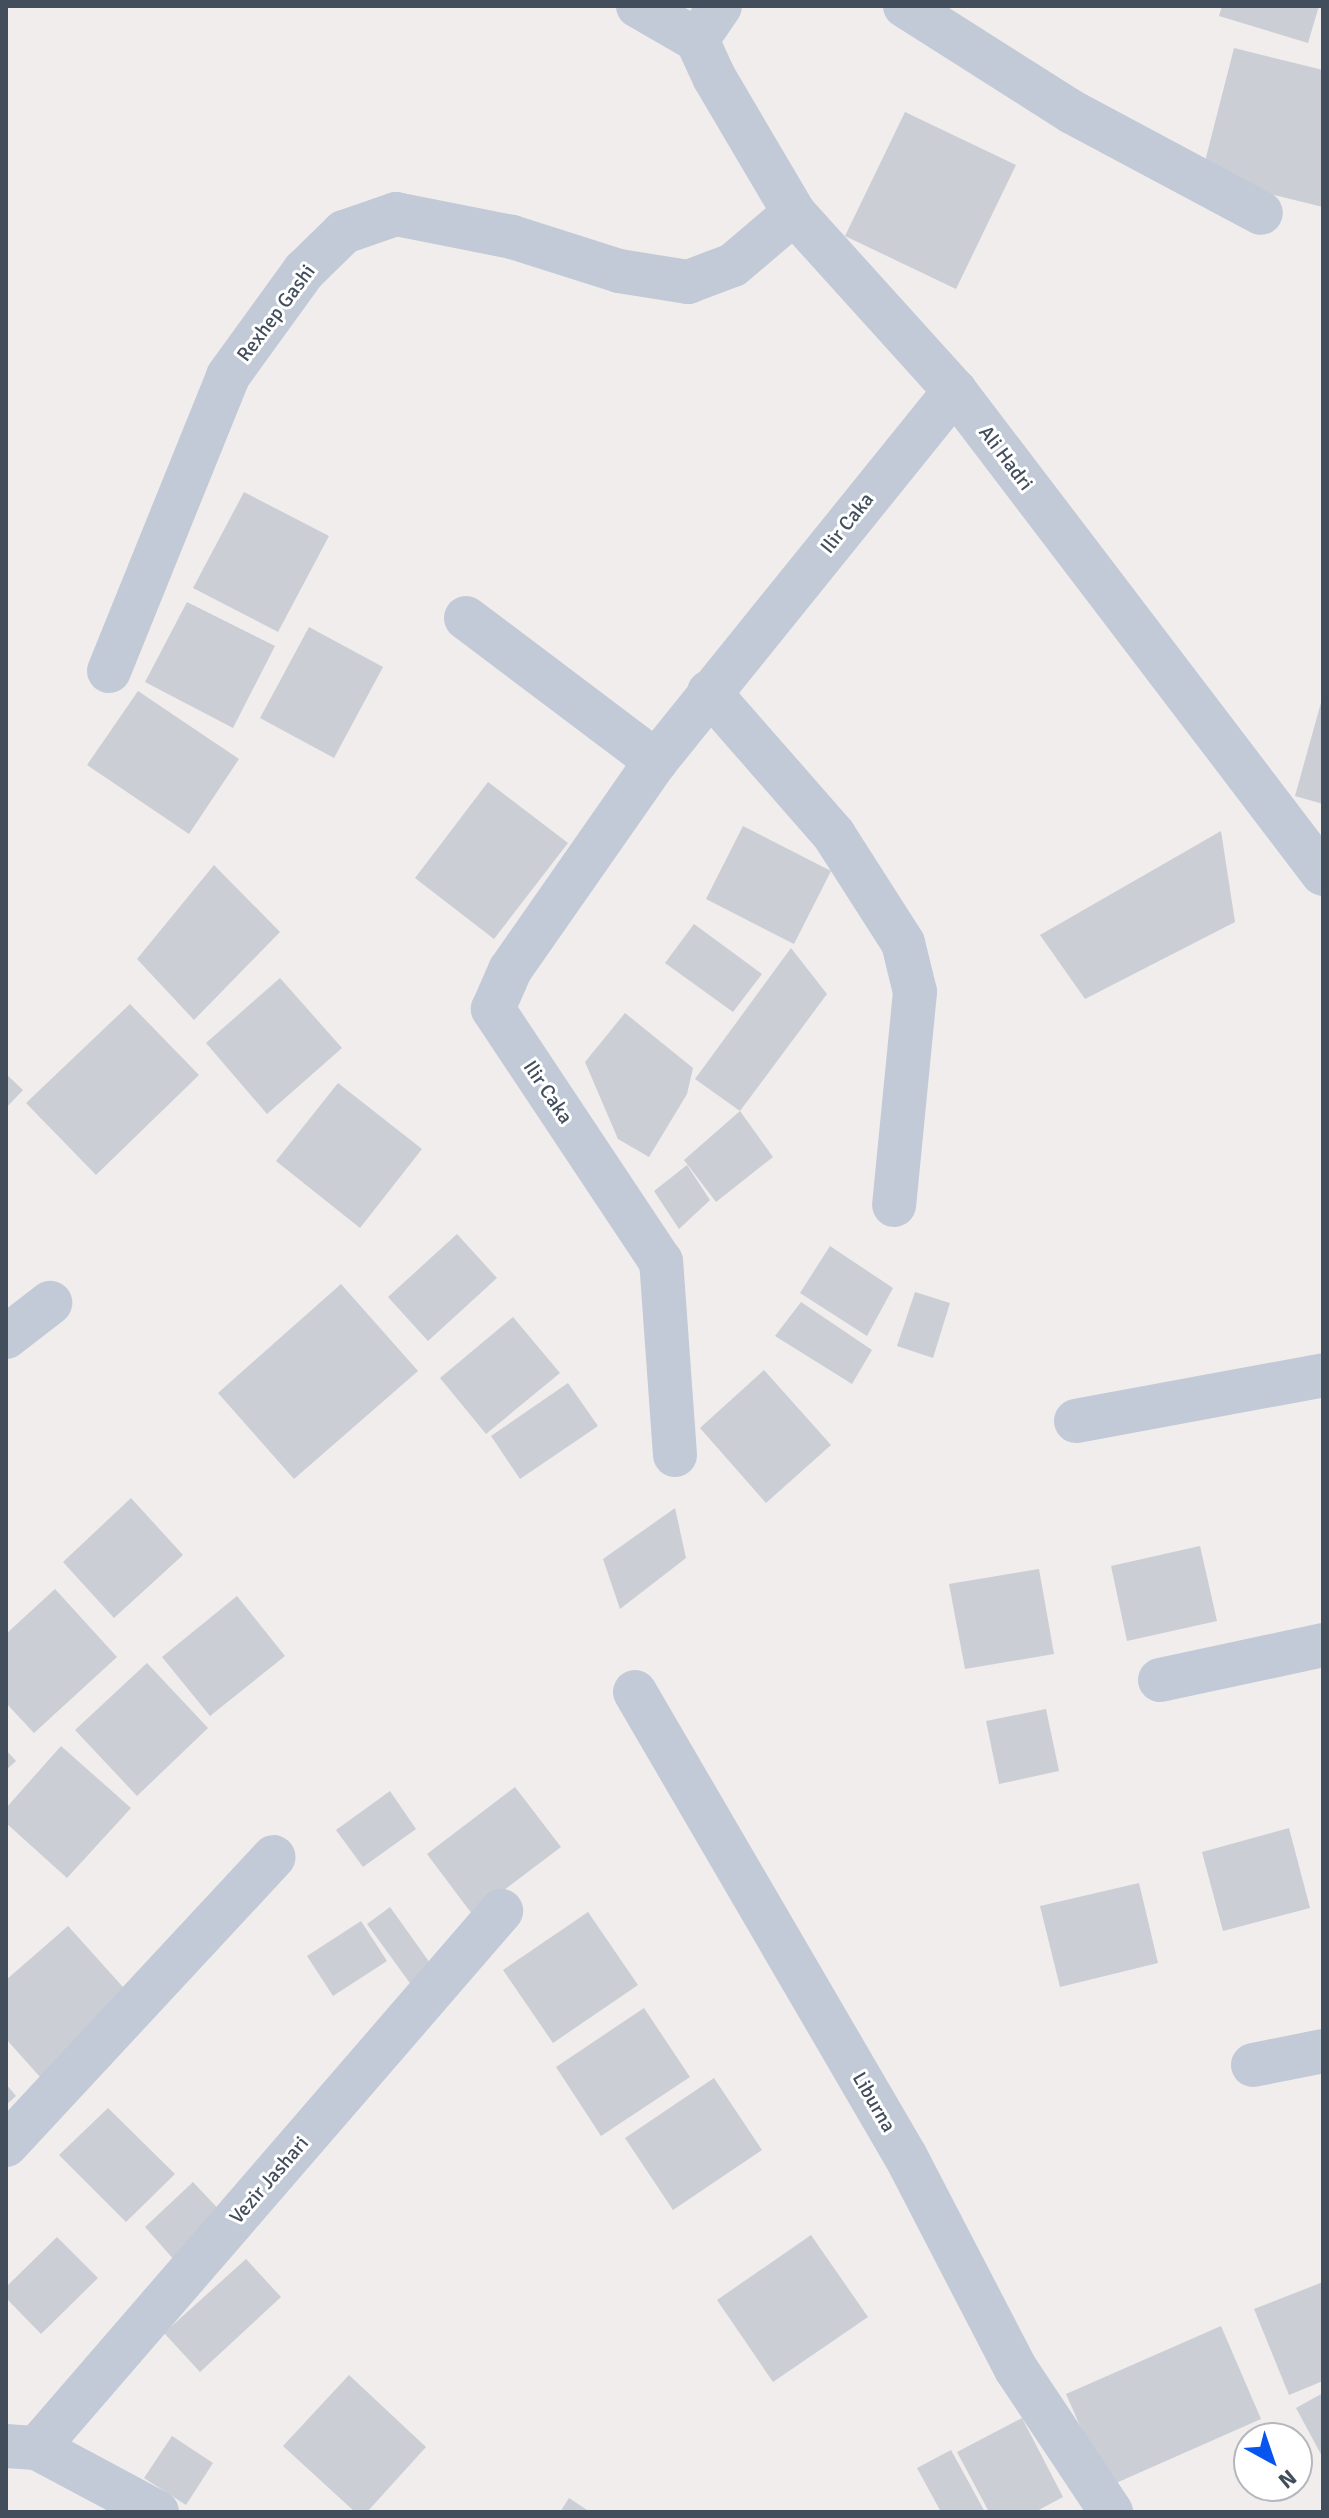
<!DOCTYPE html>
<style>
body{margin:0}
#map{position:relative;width:1329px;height:2518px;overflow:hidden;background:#f0edec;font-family:Signika,sans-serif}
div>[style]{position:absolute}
.building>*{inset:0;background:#cbced5}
.minor>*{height:44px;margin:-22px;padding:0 22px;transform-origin:22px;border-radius:22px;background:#c1cad6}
span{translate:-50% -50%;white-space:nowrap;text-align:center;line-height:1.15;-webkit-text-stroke:6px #fff;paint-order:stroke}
.street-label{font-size:20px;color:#434e5c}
.frame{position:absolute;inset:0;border:8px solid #434e5c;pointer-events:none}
.north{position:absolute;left:1233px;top:2422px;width:80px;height:80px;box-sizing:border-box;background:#fff;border:2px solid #b4b8be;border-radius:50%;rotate:140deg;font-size:22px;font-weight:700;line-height:32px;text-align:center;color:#434e5c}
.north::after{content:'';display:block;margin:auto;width:28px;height:36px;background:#0854ee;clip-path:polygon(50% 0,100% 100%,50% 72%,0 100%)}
</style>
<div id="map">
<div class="building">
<div style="clip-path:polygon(1222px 6px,1319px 6px,1308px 43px,1219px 16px)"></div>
<div style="clip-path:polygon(1234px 48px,1323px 70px,1323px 207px,1201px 177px)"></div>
<div style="clip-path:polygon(905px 112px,1016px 165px,956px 289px,845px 236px)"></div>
<div style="clip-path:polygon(244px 492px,329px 536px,278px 632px,193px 588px)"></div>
<div style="clip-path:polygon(187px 602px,275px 646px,233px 728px,145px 682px)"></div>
<div style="clip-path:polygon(309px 627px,383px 667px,334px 758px,260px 718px)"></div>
<div style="clip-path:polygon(138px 691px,239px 759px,189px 834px,87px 765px)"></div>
<div style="clip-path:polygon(1322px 699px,1323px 699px,1323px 804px,1295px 796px)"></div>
<div style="clip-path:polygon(488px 782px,568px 843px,494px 939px,415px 878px)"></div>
<div style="clip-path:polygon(743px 826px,831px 871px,794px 944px,706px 899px)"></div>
<div style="clip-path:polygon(1221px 831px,1235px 922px,1085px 999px,1040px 935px)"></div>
<div style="clip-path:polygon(214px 865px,280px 932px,194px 1020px,137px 959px)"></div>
<div style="clip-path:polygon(694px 924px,762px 974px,733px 1012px,665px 963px)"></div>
<div style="clip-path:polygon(791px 948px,827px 994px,740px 1111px,695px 1079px)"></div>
<div style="clip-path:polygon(280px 978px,342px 1048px,267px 1114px,206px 1043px)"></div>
<div style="clip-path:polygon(130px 1004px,199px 1075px,96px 1175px,26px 1103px)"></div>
<div style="clip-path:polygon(625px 1013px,693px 1068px,687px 1094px,649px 1157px,618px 1139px,585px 1062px)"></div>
<div style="clip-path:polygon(6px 1074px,23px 1090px,6px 1108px)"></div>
<div style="clip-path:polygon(338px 1083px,422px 1149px,360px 1228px,276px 1161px)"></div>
<div style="clip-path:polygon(740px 1111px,773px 1157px,716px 1202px,684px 1160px)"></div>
<div style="clip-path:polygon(687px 1165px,710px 1200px,679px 1229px,654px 1191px)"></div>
<div style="clip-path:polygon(457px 1234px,497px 1278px,428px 1341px,388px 1297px)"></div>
<div style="clip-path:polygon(830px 1246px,893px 1288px,867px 1336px,800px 1293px)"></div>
<div style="clip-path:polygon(341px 1284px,418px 1371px,294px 1479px,218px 1393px)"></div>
<div style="clip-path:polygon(915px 1292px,950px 1303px,933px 1358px,897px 1346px)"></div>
<div style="clip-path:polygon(801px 1302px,872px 1350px,852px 1384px,775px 1336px)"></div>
<div style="clip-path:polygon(513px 1317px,560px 1373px,486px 1434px,440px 1378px)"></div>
<div style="clip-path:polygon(764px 1370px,831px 1445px,766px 1503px,700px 1428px)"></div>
<div style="clip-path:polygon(568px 1383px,598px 1426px,520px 1479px,491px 1436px)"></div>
<div style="clip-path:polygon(131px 1498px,183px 1555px,114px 1618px,63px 1562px)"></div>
<div style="clip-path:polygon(675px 1508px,686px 1558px,620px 1609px,603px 1559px)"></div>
<div style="clip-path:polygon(1200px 1546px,1217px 1621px,1127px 1641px,1111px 1566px)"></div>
<div style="clip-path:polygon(1039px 1569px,1054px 1654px,965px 1669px,949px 1584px)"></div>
<div style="clip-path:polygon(55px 1589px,117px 1657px,34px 1733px,6px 1703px,6px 1634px)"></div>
<div style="clip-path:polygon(237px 1596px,285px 1656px,210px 1716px,162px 1657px)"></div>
<div style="clip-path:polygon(147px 1663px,208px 1728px,137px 1796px,75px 1730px)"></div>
<div style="clip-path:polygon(1046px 1709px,1059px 1771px,999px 1784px,986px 1721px)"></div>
<div style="clip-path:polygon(61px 1746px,131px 1808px,67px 1878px,6px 1823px,6px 1808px)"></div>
<div style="clip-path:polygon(6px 1750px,16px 1761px,6px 1770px)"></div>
<div style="clip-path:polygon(515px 1787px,561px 1847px,472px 1914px,427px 1854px)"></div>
<div style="clip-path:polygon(390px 1791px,416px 1829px,363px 1867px,336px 1830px)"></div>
<div style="clip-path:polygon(1289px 1828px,1310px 1908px,1223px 1931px,1202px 1852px)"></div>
<div style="clip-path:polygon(1139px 1883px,1158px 1963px,1060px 1987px,1040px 1906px)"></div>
<div style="clip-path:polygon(390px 1907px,435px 1970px,412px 1986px,367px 1924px)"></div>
<div style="clip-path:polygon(588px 1912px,638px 1985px,553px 2043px,503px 1970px)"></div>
<div style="clip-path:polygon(361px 1921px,387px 1961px,333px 1996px,307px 1956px)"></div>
<div style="clip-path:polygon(68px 1926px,131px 1996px,41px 2078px,6px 2039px,6px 1980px)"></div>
<div style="clip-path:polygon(644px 2008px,690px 2077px,601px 2136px,556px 2067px)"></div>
<div style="clip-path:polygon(714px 2078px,762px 2150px,673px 2210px,625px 2138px)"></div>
<div style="clip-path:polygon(6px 2084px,16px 2096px,6px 2105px)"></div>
<div style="clip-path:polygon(108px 2108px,175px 2174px,126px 2222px,59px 2155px)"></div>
<div style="clip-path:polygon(193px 2182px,226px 2217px,176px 2262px,145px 2227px)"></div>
<div style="clip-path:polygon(811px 2235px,868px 2317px,773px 2382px,717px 2300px)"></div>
<div style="clip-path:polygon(57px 2237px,98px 2278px,41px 2334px,6px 2298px,6px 2287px)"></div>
<div style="clip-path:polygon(246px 2259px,281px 2297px,200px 2372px,164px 2333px)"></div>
<div style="clip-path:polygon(1323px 2282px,1323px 2381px,1289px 2395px,1254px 2309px)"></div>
<div style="clip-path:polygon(1221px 2326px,1261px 2419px,1107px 2487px,1066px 2394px)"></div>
<div style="clip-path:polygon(349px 2375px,426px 2447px,367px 2512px,355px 2512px,283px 2446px)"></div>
<div style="clip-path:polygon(1323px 2393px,1323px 2458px,1296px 2408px)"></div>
<div style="clip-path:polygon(1022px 2418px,1063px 2497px,1035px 2512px,989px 2512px,957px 2452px)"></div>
<div style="clip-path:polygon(172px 2436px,213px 2463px,186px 2505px,144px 2478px)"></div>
<div style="clip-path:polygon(951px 2450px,985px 2512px,941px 2512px,917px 2468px)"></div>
<div style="clip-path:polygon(569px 2498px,590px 2512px,560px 2512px)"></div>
</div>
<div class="minor">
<div style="left:638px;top:6px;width:68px;rotate:30deg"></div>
<div style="left:905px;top:6px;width:198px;rotate:32.4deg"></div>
<div style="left:1072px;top:112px;width:214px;rotate:28.1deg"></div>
<div style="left:697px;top:40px;width:41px;rotate:65.3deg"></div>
<div style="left:714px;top:77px;width:158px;rotate:59.5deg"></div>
<div style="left:794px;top:213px;width:240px;rotate:47.9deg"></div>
<div style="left:955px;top:391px;width:607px;rotate:52.7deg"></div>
<div style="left:697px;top:40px;width:41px;rotate:-55.9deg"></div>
<div style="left:466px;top:618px;width:238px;rotate:37deg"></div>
<div style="left:109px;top:671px;width:318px;rotate:-68deg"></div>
<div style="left:228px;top:376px;width:130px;rotate:-54.1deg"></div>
<div style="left:304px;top:271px;width:56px;rotate:-44.3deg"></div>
<div style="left:344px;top:232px;width:55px;rotate:-19.1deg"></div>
<div style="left:396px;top:214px;width:118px;rotate:11.2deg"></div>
<div style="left:512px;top:237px;width:112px;rotate:17.6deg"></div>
<div style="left:619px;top:271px;width:70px;rotate:9.1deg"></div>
<div style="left:688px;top:282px;width:48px;rotate:-20.7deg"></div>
<div style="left:733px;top:265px;width:80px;rotate:-40.4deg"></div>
<div style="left:709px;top:692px;width:190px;rotate:48.8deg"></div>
<div style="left:834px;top:835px;width:128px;rotate:57.4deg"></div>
<div style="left:903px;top:943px;width:50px;rotate:76.2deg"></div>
<div style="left:915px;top:992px;width:214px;rotate:95.6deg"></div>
<div style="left:6px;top:1337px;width:56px;rotate:-37.7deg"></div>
<div style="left:1076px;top:1421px;width:251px;rotate:-10.5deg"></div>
<div style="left:675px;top:1455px;width:194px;rotate:-94.1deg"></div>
<div style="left:661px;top:1262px;width:304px;rotate:-123.6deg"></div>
<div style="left:493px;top:1009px;width:43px;rotate:-66.4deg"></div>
<div style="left:510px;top:970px;width:255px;rotate:-55.1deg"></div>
<div style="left:656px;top:761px;width:476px;rotate:-51.1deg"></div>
<div style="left:1160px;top:1680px;width:167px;rotate:-12.1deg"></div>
<div style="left:635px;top:1692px;width:538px;rotate:59.77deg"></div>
<div style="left:906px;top:2157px;width:239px;rotate:62.6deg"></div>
<div style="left:1016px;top:2369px;width:172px;rotate:56.4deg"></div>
<div style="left:1253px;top:2065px;width:71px;rotate:-11.3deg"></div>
<div style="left:6px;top:2145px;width:393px;rotate:-47.1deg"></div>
<div style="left:6px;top:2446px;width:31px;rotate:4deg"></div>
<div style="left:37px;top:2448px;width:136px;rotate:28.1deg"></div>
<div style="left:37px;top:2448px;width:710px;rotate:-49.17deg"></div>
</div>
<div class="street-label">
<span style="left:276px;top:313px;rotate:-53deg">Rexhep Gashi</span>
<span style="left:1006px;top:458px;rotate:53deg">Ali Hadri</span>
<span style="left:847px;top:523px;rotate:-51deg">Ilir Caka</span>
<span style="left:548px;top:1092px;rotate:56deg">Ilir Caka</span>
<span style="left:874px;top:2102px;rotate:60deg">Liburna</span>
<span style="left:269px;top:2180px;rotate:-49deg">Vezir Jashari</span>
</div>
<div class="frame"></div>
<div class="north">N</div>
</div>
